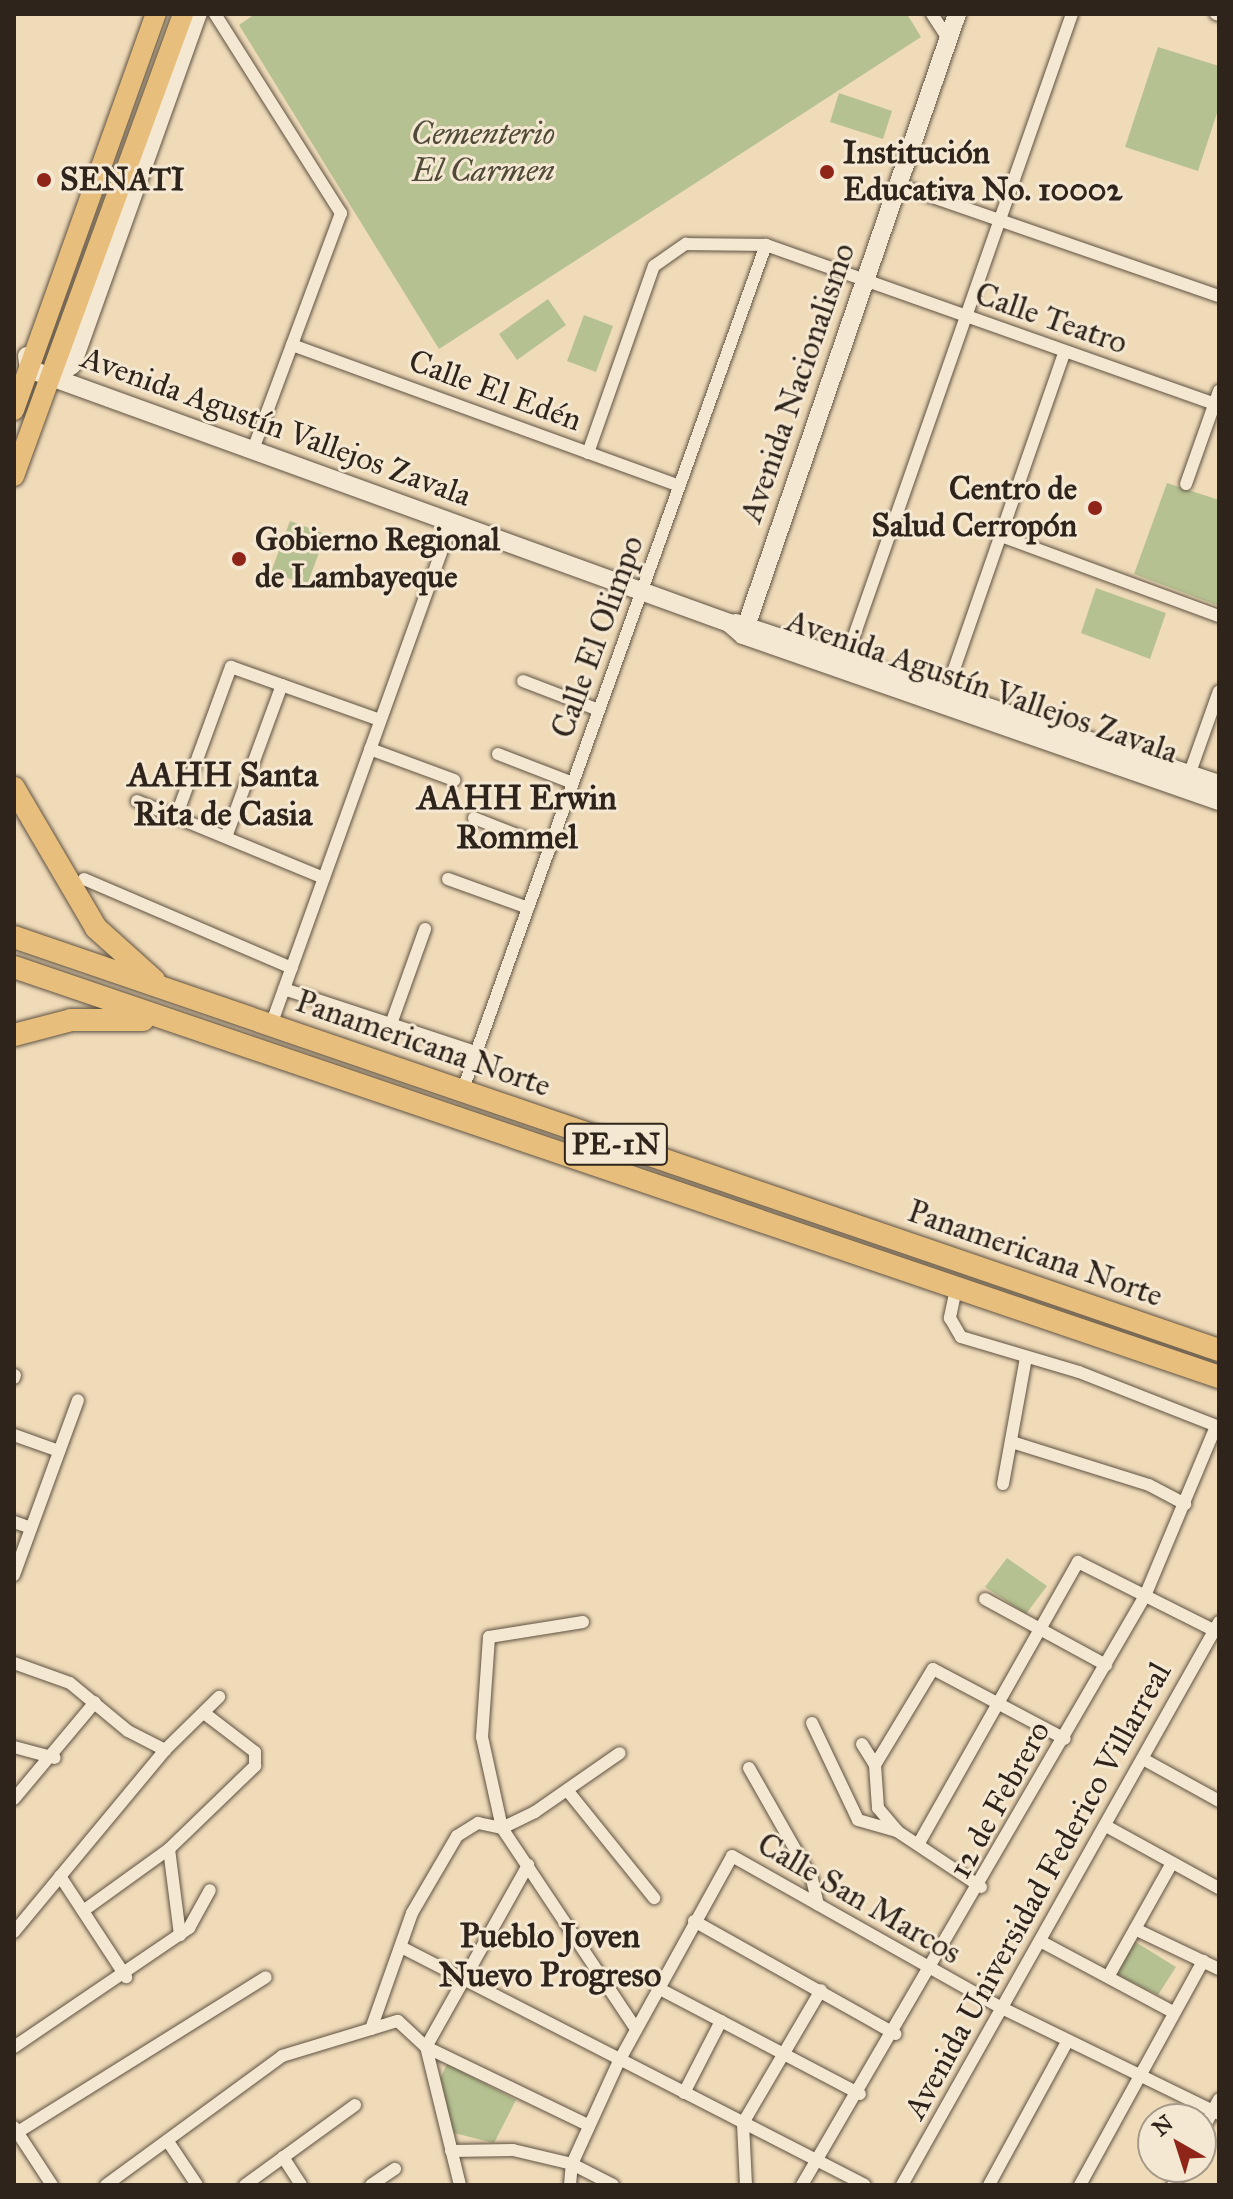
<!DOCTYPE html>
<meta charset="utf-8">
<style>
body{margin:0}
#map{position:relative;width:1233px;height:2199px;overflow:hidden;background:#f0dbb9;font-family:"IM FELL Great Primer",serif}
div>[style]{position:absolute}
.green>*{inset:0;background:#b6c191}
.roads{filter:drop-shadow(0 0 2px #5e5242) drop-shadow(0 0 2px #5e5242)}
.street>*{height:12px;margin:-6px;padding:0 6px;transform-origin:6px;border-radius:6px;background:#f5e8d2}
.secondary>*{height:18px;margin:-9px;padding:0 9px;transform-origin:9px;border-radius:9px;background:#f5e8d2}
.primary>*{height:20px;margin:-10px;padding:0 10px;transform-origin:10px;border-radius:10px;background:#e8be7c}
.highway>*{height:22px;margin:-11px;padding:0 11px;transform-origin:11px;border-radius:11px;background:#e8be7c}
.dots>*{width:22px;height:22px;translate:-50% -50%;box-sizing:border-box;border:4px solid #f5e8d2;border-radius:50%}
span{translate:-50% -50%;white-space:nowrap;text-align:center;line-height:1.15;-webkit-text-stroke:6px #f5e8d2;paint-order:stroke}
.shield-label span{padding:2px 6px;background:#f5e8d2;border:2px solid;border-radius:6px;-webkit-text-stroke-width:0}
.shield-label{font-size:30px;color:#2e241b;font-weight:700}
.park-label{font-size:32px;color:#504b38;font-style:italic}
.poi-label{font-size:32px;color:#2e241b;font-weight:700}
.left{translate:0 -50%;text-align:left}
.right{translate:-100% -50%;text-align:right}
.street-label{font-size:32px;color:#2e241b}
.neighbourhood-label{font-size:34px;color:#2e241b;font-weight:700}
.frame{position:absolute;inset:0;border:16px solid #2e241b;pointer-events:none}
.north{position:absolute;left:1137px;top:2103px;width:80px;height:80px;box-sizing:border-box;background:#f5e8d2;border:2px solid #a59a89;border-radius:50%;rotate:321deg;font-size:22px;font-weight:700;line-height:32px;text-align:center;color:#2e241b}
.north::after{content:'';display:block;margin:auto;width:28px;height:36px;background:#8f2418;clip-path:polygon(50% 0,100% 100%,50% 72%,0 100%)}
</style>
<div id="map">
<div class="green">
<div style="clip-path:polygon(255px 14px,907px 14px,921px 37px,439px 349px,239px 25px)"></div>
<div style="clip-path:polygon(1158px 47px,1219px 66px,1219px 107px,1198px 171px,1125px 147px)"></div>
<div style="clip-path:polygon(839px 93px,892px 111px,883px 139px,830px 122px)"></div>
<div style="clip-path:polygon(548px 299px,566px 325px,517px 360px,499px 334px)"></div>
<div style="clip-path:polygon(584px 315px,613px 326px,596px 372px,567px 361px)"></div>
<div style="clip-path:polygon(1167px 483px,1219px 500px,1219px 606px,1134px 574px)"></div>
<div style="clip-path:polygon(290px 521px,326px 534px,307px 585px,271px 572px)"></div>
<div style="clip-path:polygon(1096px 588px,1166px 613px,1150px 659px,1081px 633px)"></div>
<div style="clip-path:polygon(1007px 1558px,1047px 1586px,1026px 1614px,985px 1587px)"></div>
<div style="clip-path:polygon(1134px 1941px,1176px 1967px,1158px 1995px,1116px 1974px)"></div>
<div style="clip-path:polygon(447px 2064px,516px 2100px,494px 2143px,454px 2133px,437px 2085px)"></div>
</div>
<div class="roads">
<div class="street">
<div style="left:215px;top:14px;width:236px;rotate:57.7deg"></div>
<div style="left:341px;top:213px;width:255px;rotate:110.4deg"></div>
<div style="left:932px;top:14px;width:30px;rotate:57deg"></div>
<div style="left:1216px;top:14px;width:3px;rotate:18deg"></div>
<div style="left:898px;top:185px;width:340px;rotate:19.1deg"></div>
<div style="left:292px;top:345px;width:412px;rotate:20deg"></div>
<div style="left:588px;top:453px;width:198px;rotate:-70.6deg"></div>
<div style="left:654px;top:266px;width:39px;rotate:-35deg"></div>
<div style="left:686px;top:244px;width:80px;rotate:0.7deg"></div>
<div style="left:766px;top:245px;width:480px;rotate:19.5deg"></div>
<div style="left:1186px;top:484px;width:99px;rotate:-70.5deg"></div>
<div style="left:1001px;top:536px;width:232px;rotate:20.2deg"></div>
<div style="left:847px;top:656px;width:680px;rotate:-70.69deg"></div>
<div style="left:523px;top:681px;width:81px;rotate:20.9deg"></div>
<div style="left:944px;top:698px;width:367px;rotate:-70.8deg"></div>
<div style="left:370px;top:749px;width:90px;rotate:20.3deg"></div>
<div style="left:498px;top:754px;width:80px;rotate:21.1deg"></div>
<div style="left:1188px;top:778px;width:92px;rotate:-70.4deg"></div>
<div style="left:137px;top:801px;width:202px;rotate:22.4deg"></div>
<div style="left:176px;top:817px;width:160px;rotate:-69.9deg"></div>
<div style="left:231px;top:667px;width:158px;rotate:19.6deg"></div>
<div style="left:474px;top:818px;width:82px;rotate:21.5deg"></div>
<div style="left:226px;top:837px;width:162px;rotate:-69.8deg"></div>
<div style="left:84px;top:879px;width:226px;rotate:23.2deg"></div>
<div style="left:448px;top:879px;width:85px;rotate:19.9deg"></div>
<div style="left:284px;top:989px;width:202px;rotate:18.2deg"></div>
<div style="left:391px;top:1024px;width:101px;rotate:-70.3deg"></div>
<div style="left:271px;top:1025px;width:535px;rotate:-70.21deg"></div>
<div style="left:462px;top:1092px;width:900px;rotate:-70.26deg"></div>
<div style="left:956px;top:1289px;width:30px;rotate:102deg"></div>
<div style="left:950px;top:1318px;width:22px;rotate:60deg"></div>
<div style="left:961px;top:1337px;width:123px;rotate:16.5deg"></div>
<div style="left:1079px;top:1372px;width:150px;rotate:21.4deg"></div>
<div style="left:14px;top:1378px;width:3px;rotate:-72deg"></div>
<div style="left:14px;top:1435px;width:48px;rotate:19.6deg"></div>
<div style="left:1015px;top:1443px;width:140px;rotate:17.4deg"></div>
<div style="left:1149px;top:1485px;width:41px;rotate:27.8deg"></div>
<div style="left:1003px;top:1484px;width:129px;rotate:-79.7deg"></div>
<div style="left:14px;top:1522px;width:18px;rotate:19deg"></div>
<div style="left:14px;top:1575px;width:186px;rotate:-69.9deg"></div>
<div style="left:985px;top:1599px;width:138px;rotate:28.6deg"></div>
<div style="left:583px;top:1622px;width:95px;rotate:170.9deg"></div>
<div style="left:489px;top:1637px;width:100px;rotate:94deg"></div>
<div style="left:482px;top:1737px;width:93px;rotate:77.6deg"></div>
<div style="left:502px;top:1828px;width:242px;rotate:56.3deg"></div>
<div style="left:14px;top:1663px;width:59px;rotate:19.7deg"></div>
<div style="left:70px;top:1683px;width:75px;rotate:39.6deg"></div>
<div style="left:128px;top:1731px;width:42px;rotate:27.2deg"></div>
<div style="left:165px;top:1750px;width:76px;rotate:-44.5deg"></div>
<div style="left:812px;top:1723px;width:107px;rotate:64.6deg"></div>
<div style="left:858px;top:1820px;width:41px;rotate:15.8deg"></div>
<div style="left:862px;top:1744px;width:25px;rotate:58deg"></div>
<div style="left:875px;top:1765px;width:43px;rotate:86deg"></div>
<div style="left:878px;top:1808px;width:30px;rotate:50deg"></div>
<div style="left:897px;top:1831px;width:101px;rotate:33.7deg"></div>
<div style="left:14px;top:1747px;width:42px;rotate:15deg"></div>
<div style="left:1143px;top:1759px;width:87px;rotate:28.9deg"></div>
<div style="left:875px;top:1765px;width:112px;rotate:-58.9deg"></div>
<div style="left:933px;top:1669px;width:149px;rotate:27.9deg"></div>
<div style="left:749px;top:1768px;width:128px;rotate:60.4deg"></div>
<div style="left:812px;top:1879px;width:26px;rotate:77deg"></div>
<div style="left:567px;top:1790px;width:139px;rotate:51.1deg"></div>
<div style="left:14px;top:1799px;width:126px;rotate:-50.1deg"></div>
<div style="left:1106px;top:1826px;width:129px;rotate:28.8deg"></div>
<div style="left:919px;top:1843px;width:323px;rotate:-60.5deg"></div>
<div style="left:1078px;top:1562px;width:158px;rotate:26.7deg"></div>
<div style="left:169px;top:1849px;width:87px;rotate:82.7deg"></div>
<div style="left:60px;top:1876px;width:121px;rotate:56.8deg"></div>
<div style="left:83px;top:1911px;width:106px;rotate:-35.8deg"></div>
<div style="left:169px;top:1849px;width:120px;rotate:-44deg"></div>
<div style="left:255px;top:1766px;width:14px;rotate:-90deg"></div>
<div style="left:255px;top:1752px;width:64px;rotate:-142.6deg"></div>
<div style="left:694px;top:1921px;width:231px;rotate:29.3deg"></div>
<div style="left:1135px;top:1929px;width:93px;rotate:25.5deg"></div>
<div style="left:14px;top:1932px;width:236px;rotate:-50.3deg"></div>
<div style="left:1040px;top:1941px;width:151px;rotate:28.1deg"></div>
<div style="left:401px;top:1947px;width:521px;rotate:27.15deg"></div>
<div style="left:1108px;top:1977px;width:131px;rotate:-60.7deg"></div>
<div style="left:658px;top:1988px;width:228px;rotate:27.7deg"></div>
<div style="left:371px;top:2029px;width:28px;rotate:-17deg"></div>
<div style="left:398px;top:2021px;width:38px;rotate:43deg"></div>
<div style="left:426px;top:2047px;width:180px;rotate:25.7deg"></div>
<div style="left:14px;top:2047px;width:212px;rotate:-34.2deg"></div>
<div style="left:189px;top:1928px;width:43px;rotate:-61.1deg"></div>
<div style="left:684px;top:2093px;width:81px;rotate:-62.8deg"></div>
<div style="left:14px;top:2127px;width:69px;rotate:56.8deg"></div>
<div style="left:18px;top:2132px;width:292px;rotate:-32deg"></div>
<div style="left:1201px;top:2133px;width:38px;rotate:-62deg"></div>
<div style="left:169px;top:2143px;width:50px;rotate:56.3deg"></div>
<div style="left:451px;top:2151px;width:62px;rotate:-0.9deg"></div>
<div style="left:513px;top:2150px;width:61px;rotate:13.3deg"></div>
<div style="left:572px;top:2164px;width:46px;rotate:27.1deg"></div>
<div style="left:283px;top:2157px;width:33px;rotate:57deg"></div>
<div style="left:106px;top:2185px;width:218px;rotate:-36.2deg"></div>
<div style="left:282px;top:2056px;width:93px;rotate:-16.9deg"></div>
<div style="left:371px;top:2029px;width:123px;rotate:-70.5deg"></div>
<div style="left:412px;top:1913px;width:89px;rotate:-59.7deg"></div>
<div style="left:457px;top:1836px;width:25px;rotate:-32deg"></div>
<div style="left:478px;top:1823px;width:25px;rotate:12deg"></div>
<div style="left:502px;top:1828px;width:37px;rotate:-26deg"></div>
<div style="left:535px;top:1812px;width:103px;rotate:-34.8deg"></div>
<div style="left:245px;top:2185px;width:136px;rotate:-36deg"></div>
<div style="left:371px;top:2185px;width:29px;rotate:-34deg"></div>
<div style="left:460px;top:2185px;width:142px;rotate:-103.8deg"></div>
<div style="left:426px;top:2047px;width:209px;rotate:-60.7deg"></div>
<div style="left:570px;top:2185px;width:21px;rotate:-85deg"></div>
<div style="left:572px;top:2164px;width:113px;rotate:-65.5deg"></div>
<div style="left:619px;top:2061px;width:234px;rotate:-61.1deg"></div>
<div style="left:732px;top:1856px;width:310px;rotate:29.4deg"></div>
<div style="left:1002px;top:2008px;width:242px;rotate:26deg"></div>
<div style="left:746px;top:2185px;width:62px;rotate:-92.8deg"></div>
<div style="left:743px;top:2123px;width:154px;rotate:-59.6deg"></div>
<div style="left:802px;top:2185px;width:682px;rotate:-59.79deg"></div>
<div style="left:1145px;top:1596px;width:184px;rotate:-67.3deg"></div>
<div style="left:902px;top:2185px;width:646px;rotate:-60.62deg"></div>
<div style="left:989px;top:2185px;width:163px;rotate:-61.4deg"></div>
<div style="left:1080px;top:2185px;width:256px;rotate:-61.2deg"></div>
<div style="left:1173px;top:2185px;width:21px;rotate:-61deg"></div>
</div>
<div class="secondary">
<div style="left:27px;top:356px;width:13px;rotate:81deg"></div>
<div style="left:29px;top:369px;width:745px;rotate:19.94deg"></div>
<div style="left:729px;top:623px;width:18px;rotate:41deg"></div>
<div style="left:743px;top:635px;width:504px;rotate:19.23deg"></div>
<div style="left:54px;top:378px;width:22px;rotate:-36deg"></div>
<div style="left:72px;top:365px;width:373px;rotate:-70.3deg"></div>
<div style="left:736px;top:623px;width:509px;rotate:18.43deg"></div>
<div style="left:743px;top:635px;width:657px;rotate:-70.99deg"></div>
</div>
<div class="primary">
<div style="left:14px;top:410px;width:421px;rotate:-70.3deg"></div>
<div style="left:14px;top:476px;width:492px;rotate:-69.9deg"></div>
</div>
<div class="highway">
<div style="left:14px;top:788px;width:162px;rotate:59.6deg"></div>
<div style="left:96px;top:928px;width:78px;rotate:41.9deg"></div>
<div style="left:14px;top:937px;width:1274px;rotate:18.92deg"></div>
<div style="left:14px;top:967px;width:1273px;rotate:18.79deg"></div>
<div style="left:14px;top:1035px;width:59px;rotate:-14.7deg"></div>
<div style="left:71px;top:1020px;width:72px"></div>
</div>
</div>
<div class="dots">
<div style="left:827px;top:172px;background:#8f2418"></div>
<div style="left:44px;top:180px;background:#8f2418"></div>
<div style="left:1095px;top:508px;background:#8f2418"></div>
<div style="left:239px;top:559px;background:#8f2418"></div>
</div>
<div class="shield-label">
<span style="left:616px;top:1144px">PE-1N</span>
</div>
<div class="park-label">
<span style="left:483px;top:153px">Cementerio<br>El Carmen</span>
</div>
<div class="poi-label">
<span class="left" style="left:843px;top:172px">Institución<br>Educativa No. 10002</span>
<span class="left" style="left:60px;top:180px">SENATI</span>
<span class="right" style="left:1077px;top:508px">Centro de<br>Salud Cerropón</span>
<span class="left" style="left:255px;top:559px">Gobierno Regional<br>de Lambayeque</span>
</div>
<div class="street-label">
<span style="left:1051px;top:319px;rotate:19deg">Calle Teatro</span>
<span style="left:798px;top:383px;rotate:-71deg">Avenida Nacionalismo</span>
<span style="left:495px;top:391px;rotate:20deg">Calle El Edén</span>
<span style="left:276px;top:427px;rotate:20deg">Avenida Agustín Vallejos Zavala</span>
<span style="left:598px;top:637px;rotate:-70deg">Calle El Olimpo</span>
<span style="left:982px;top:687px;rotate:19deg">Avenida Agustín Vallejos Zavala</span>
<span style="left:423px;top:1044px;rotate:19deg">Panamericana Norte</span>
<span style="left:1035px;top:1254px;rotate:19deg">Panamericana Norte</span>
<span style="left:1000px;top:1800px;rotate:-61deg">12 de Febrero</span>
<span style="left:1038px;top:1891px;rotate:-61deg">Avenida Universidad Federico Villarreal</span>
<span style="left:859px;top:1899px;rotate:30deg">Calle San Marcos</span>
</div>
<div class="neighbourhood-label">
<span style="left:223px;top:794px">AAHH Santa<br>Rita de Casia</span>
<span style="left:517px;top:817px">AAHH Erwin<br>Rommel</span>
<span style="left:550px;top:1955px">Pueblo Joven<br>Nuevo Progreso</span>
</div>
<div class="frame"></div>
<div class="north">N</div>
</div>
